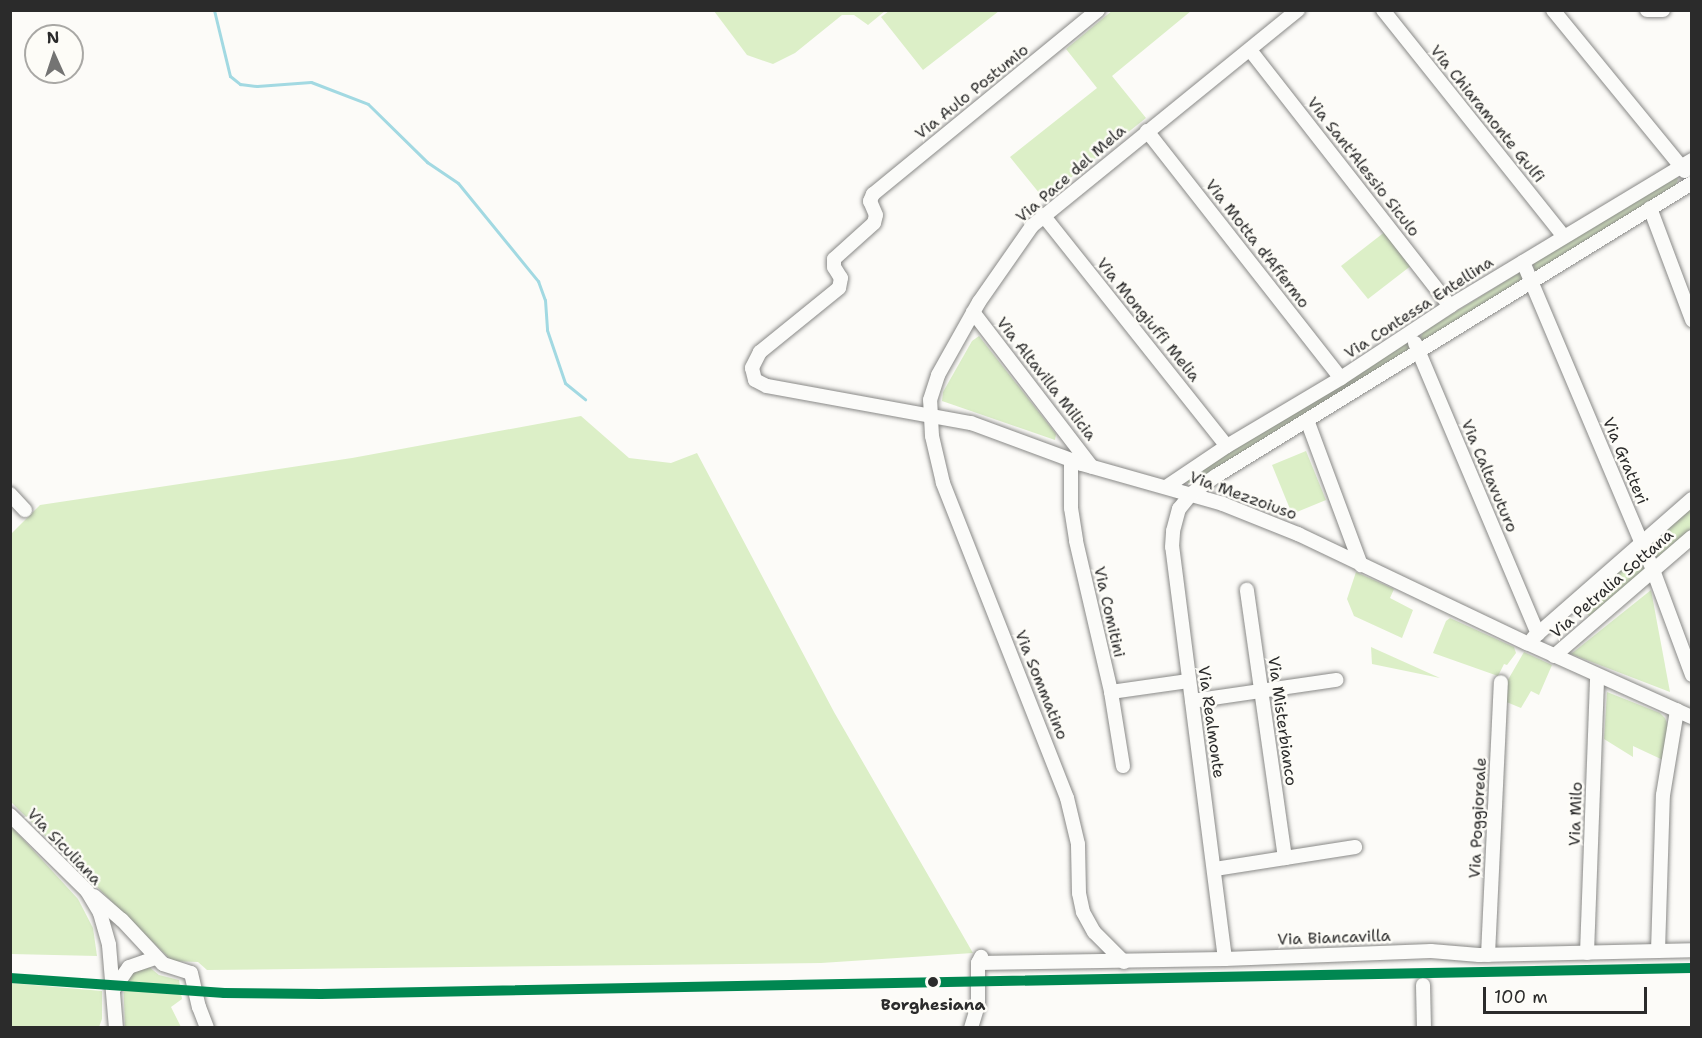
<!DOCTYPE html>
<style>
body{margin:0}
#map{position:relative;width:1702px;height:1038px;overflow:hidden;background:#fcfbf8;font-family:"Shantell Sans",sans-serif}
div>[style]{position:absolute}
.green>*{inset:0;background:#dcefc7}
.stream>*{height:3px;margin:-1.5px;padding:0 1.5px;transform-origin:1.5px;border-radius:1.5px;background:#a2d9e2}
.roads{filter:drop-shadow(0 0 2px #898987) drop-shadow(0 0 2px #898987)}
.minor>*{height:14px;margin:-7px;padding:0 7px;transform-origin:7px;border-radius:7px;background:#fbfbf9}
.metro-1>*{height:10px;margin:-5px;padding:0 5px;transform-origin:5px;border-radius:5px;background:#008751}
.dots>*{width:16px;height:16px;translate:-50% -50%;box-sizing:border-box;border:3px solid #fdfcf7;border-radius:50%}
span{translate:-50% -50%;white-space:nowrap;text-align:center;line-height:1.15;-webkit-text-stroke:5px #fdfcf7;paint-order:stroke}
.street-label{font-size:16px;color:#2b2b2b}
.stop-label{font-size:16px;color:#2b2b2b;font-weight:700}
.frame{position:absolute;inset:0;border:12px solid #2b2b2b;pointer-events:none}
.north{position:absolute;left:24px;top:24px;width:60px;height:60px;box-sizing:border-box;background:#fdfcf7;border:2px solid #a9a8a5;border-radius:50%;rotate:357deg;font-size:16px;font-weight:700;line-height:24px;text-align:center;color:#2b2b2b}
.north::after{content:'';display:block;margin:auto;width:21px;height:27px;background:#747473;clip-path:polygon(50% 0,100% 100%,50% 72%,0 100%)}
.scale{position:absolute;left:1483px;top:987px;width:164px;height:27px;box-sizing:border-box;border:3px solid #2b2b2b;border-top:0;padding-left:8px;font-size:18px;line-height:21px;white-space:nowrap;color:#2b2b2b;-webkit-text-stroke:4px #fdfcf7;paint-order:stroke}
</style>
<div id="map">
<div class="green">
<div style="clip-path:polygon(1113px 10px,1191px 11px,1112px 76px,1146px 118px,1044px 199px,1010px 157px,1097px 88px,1066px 49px)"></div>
<div style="clip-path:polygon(714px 11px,885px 11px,868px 25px,854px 15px,842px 15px,795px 53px,773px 64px,747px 55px)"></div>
<div style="clip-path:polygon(889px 11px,889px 10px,999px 11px,923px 70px,881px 17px)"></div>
<div style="clip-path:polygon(1675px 176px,1678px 179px,1676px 185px,1537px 271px,1534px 270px,1533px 263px)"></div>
<div style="clip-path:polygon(1386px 231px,1412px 265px,1368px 299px,1341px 266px)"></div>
<div style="clip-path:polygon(1522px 271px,1525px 278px,1425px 341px,1420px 339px,1423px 332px)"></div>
<div style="clip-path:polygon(979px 336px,1056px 434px,1055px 440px,942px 401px,943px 392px,972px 341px)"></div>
<div style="clip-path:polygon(1410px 343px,1410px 351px,1191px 484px,1184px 481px,1403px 344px)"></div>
<div style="clip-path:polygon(581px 416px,629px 458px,671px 463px,697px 453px,834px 712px,973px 953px,821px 963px,207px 970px,198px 962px,172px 961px,11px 802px,10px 535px,40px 505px,352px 458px)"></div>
<div style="clip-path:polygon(1306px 451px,1326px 500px,1292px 514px,1272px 465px)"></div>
<div style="clip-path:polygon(1691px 502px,1691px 529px,1657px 559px,1648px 542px)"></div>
<div style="clip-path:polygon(1634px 556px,1646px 569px,1590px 617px,1579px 604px)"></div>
<div style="clip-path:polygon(1356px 572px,1394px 589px,1390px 598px,1413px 610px,1402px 638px,1354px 616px,1347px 599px)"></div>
<div style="clip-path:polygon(1651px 590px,1670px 692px,1571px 654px)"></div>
<div style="clip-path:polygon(1450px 618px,1514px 647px,1516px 653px,1507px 665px,1504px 664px,1498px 676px,1433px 653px,1446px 621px)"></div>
<div style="clip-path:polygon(1371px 647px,1440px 678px,1372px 664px)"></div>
<div style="clip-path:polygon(1524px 652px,1552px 665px,1539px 695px,1531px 691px,1521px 708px,1504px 701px,1505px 685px)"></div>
<div style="clip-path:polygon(1607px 692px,1660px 713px,1665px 718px,1668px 726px,1663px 760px,1633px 746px,1633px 757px,1604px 739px)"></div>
<div style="clip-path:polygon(10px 825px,78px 899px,93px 928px,97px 956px,11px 954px)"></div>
<div style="clip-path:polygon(148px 966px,159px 975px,179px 980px,182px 999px,171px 1007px,181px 1027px,125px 1027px,123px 976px)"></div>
<div style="clip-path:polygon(11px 983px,102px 991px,102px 1019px,99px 1027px,11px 1027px)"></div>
</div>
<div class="stream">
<div style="left:214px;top:10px;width:68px;rotate:76.4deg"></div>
<div style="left:230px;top:76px;width:13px;rotate:39deg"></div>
<div style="left:240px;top:84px;width:17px;rotate:7deg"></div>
<div style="left:257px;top:86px;width:54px;rotate:-4.2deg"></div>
<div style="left:311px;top:82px;width:61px;rotate:21.1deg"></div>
<div style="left:368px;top:104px;width:83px;rotate:44.5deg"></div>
<div style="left:427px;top:162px;width:37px;rotate:34deg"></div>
<div style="left:458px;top:183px;width:127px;rotate:50.8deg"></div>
<div style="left:538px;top:281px;width:20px;rotate:70deg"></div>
<div style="left:545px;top:300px;width:30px;rotate:86deg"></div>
<div style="left:547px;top:330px;width:56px;rotate:71.2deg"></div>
<div style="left:565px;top:383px;width:26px;rotate:39deg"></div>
</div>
<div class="roads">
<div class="minor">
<div style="left:1098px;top:10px;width:291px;rotate:140.7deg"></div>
<div style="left:873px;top:194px;width:8px;rotate:113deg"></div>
<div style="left:870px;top:201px;width:15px;rotate:67deg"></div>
<div style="left:876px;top:215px;width:8px;rotate:104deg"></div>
<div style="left:874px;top:223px;width:54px;rotate:138deg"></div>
<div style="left:834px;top:259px;width:8px;rotate:90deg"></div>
<div style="left:834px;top:267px;width:13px;rotate:58deg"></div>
<div style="left:841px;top:278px;width:10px;rotate:101deg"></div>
<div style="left:839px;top:288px;width:102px;rotate:141deg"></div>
<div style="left:760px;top:352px;width:18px;rotate:117deg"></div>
<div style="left:752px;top:368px;width:12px;rotate:76deg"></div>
<div style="left:755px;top:380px;width:13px;rotate:27deg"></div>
<div style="left:767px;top:386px;width:207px;rotate:10.3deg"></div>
<div style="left:971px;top:423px;width:118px;rotate:20.3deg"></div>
<div style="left:1082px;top:464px;width:147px;rotate:15.8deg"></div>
<div style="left:1223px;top:504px;width:81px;rotate:21.8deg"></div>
<div style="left:1298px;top:534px;width:254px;rotate:25.5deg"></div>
<div style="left:1527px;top:643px;width:181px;rotate:24.2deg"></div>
<div style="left:1383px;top:10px;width:290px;rotate:51.4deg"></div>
<div style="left:1553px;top:10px;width:208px;rotate:50.7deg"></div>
<div style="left:1647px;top:10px;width:16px"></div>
<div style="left:1250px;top:50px;width:325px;rotate:52deg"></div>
<div style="left:1147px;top:131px;width:314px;rotate:51.9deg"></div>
<div style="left:1650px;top:208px;width:120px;rotate:69.4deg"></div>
<div style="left:1043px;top:215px;width:295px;rotate:51.5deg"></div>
<div style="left:1523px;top:262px;width:334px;rotate:67.1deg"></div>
<div style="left:1653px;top:570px;width:112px;rotate:69.6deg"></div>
<div style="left:973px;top:312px;width:195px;rotate:52.5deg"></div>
<div style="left:1415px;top:343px;width:316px;rotate:67.1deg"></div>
<div style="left:1307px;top:420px;width:155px;rotate:69.6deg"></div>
<div style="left:1071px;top:460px;width:48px;rotate:90deg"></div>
<div style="left:1071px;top:508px;width:33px;rotate:81deg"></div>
<div style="left:1076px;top:541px;width:155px;rotate:76.9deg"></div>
<div style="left:1111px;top:692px;width:78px;rotate:-8.1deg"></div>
<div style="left:1166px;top:487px;width:73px;rotate:-33.9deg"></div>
<div style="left:1227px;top:446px;width:133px;rotate:-30.8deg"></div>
<div style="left:1341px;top:378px;width:131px;rotate:-33.4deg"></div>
<div style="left:1450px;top:306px;width:283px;rotate:-31.1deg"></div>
<div style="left:10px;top:494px;width:22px;rotate:47deg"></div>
<div style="left:1533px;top:638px;width:211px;rotate:-41.2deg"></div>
<div style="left:1554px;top:656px;width:182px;rotate:-40.8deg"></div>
<div style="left:1111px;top:692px;width:75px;rotate:80.8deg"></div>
<div style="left:1192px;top:701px;width:146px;rotate:-8.3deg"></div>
<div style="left:10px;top:815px;width:108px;rotate:44.6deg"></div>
<div style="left:87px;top:891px;width:26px;rotate:59deg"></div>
<div style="left:100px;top:913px;width:33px;rotate:74deg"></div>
<div style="left:109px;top:945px;width:83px;rotate:85.2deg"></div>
<div style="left:1285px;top:858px;width:71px;rotate:-8.9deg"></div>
<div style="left:1215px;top:869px;width:71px;rotate:-8.9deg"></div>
<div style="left:1285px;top:858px;width:271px;rotate:-98.1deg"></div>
<div style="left:94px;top:896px;width:37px;rotate:41deg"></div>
<div style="left:122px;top:920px;width:60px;rotate:47deg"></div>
<div style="left:163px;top:964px;width:29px;rotate:18deg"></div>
<div style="left:191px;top:973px;width:35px;rotate:77deg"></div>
<div style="left:199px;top:1007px;width:22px;rotate:69deg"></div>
<div style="left:1658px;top:951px;width:156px;rotate:-88.2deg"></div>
<div style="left:1663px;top:795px;width:86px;rotate:-80.6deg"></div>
<div style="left:1587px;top:953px;width:277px;rotate:-87.9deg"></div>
<div style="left:1488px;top:955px;width:273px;rotate:-87.3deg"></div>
<div style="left:1225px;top:959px;width:415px;rotate:-97.3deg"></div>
<div style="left:1172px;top:547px;width:16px;rotate:-86deg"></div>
<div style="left:1173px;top:531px;width:23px;rotate:-75deg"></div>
<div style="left:1179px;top:509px;width:19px;rotate:-51deg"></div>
<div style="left:1191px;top:494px;width:31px;rotate:-36deg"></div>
<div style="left:1216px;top:476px;width:559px;rotate:-31.61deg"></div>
<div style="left:1124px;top:962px;width:42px;rotate:-135deg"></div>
<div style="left:1094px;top:932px;width:23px;rotate:-119deg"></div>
<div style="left:1083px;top:912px;width:19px;rotate:-102deg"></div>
<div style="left:1079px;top:893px;width:49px;rotate:-91.2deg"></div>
<div style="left:1078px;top:844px;width:47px;rotate:-103.4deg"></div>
<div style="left:1067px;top:798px;width:339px;rotate:-111.5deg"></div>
<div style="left:943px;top:483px;width:48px;rotate:-103.2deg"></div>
<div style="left:932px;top:436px;width:36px;rotate:-93deg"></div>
<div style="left:930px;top:400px;width:26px;rotate:-72deg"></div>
<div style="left:938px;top:375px;width:84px;rotate:-60.7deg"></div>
<div style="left:979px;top:302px;width:93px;rotate:-55.1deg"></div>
<div style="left:1032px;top:226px;width:343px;rotate:-39.1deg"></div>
<div style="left:978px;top:963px;width:247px;rotate:-0.9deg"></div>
<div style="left:1225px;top:959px;width:206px;rotate:-2.2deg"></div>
<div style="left:1431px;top:951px;width:48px;rotate:4.8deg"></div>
<div style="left:1479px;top:955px;width:213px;rotate:-1.3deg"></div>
<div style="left:1423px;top:985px;width:43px;rotate:88.7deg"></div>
<div style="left:113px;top:990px;width:28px;rotate:-55deg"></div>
<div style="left:129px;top:967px;width:28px;rotate:-19deg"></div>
<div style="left:971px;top:1028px;width:24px;rotate:-73deg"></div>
<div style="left:978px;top:1005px;width:42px;rotate:-90deg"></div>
<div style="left:978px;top:963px;width:7px;rotate:-63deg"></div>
</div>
</div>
<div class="metro-1">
<div style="left:10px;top:978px;width:215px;rotate:4deg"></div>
<div style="left:224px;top:993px;width:97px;rotate:0.6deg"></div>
<div style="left:321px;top:994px;width:1371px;rotate:-1.09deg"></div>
</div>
<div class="dots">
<div style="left:933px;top:982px;background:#2b2b2b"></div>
</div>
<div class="street-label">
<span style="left:972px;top:92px;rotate:-39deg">Via Aulo Postumio</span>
<span style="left:1487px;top:114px;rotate:51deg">Via Chiaramonte Gulfi</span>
<span style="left:1363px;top:167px;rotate:52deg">Via Sant'Alessio Siculo</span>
<span style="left:1071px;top:174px;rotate:-41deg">Via Pace del Mela</span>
<span style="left:1257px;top:244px;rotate:52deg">Via Motta d'Affermo</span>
<span style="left:1419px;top:308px;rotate:-33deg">Via Contessa Entellina</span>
<span style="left:1148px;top:320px;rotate:51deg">Via Mongiuffi Melia</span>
<span style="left:1046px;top:379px;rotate:52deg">Via Altavilla Milicia</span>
<span style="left:1625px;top:461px;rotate:67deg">Via Gratteri</span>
<span style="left:1489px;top:476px;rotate:67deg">Via Caltavuturo</span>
<span style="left:1243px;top:496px;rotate:20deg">Via Mezzoiuso</span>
<span style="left:1612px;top:584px;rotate:-41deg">Via Petralia Sottana</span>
<span style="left:1109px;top:612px;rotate:77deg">Via Comitini</span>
<span style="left:1041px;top:685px;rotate:68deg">Via Sommatino</span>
<span style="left:1282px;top:721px;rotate:82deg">Via Misterbianco</span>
<span style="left:1211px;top:722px;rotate:82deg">Via Realmonte</span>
<span style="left:1576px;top:814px;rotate:-88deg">Via Milo</span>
<span style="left:1478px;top:818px;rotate:-87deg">Via Poggioreale</span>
<span style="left:64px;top:847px;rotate:46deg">Via Siculiana</span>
<span style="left:1334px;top:938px;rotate:-2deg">Via Biancavilla</span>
</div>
<div class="stop-label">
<span style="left:933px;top:1005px">Borghesiana</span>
</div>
<div class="frame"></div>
<div class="north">N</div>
<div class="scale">100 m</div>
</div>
